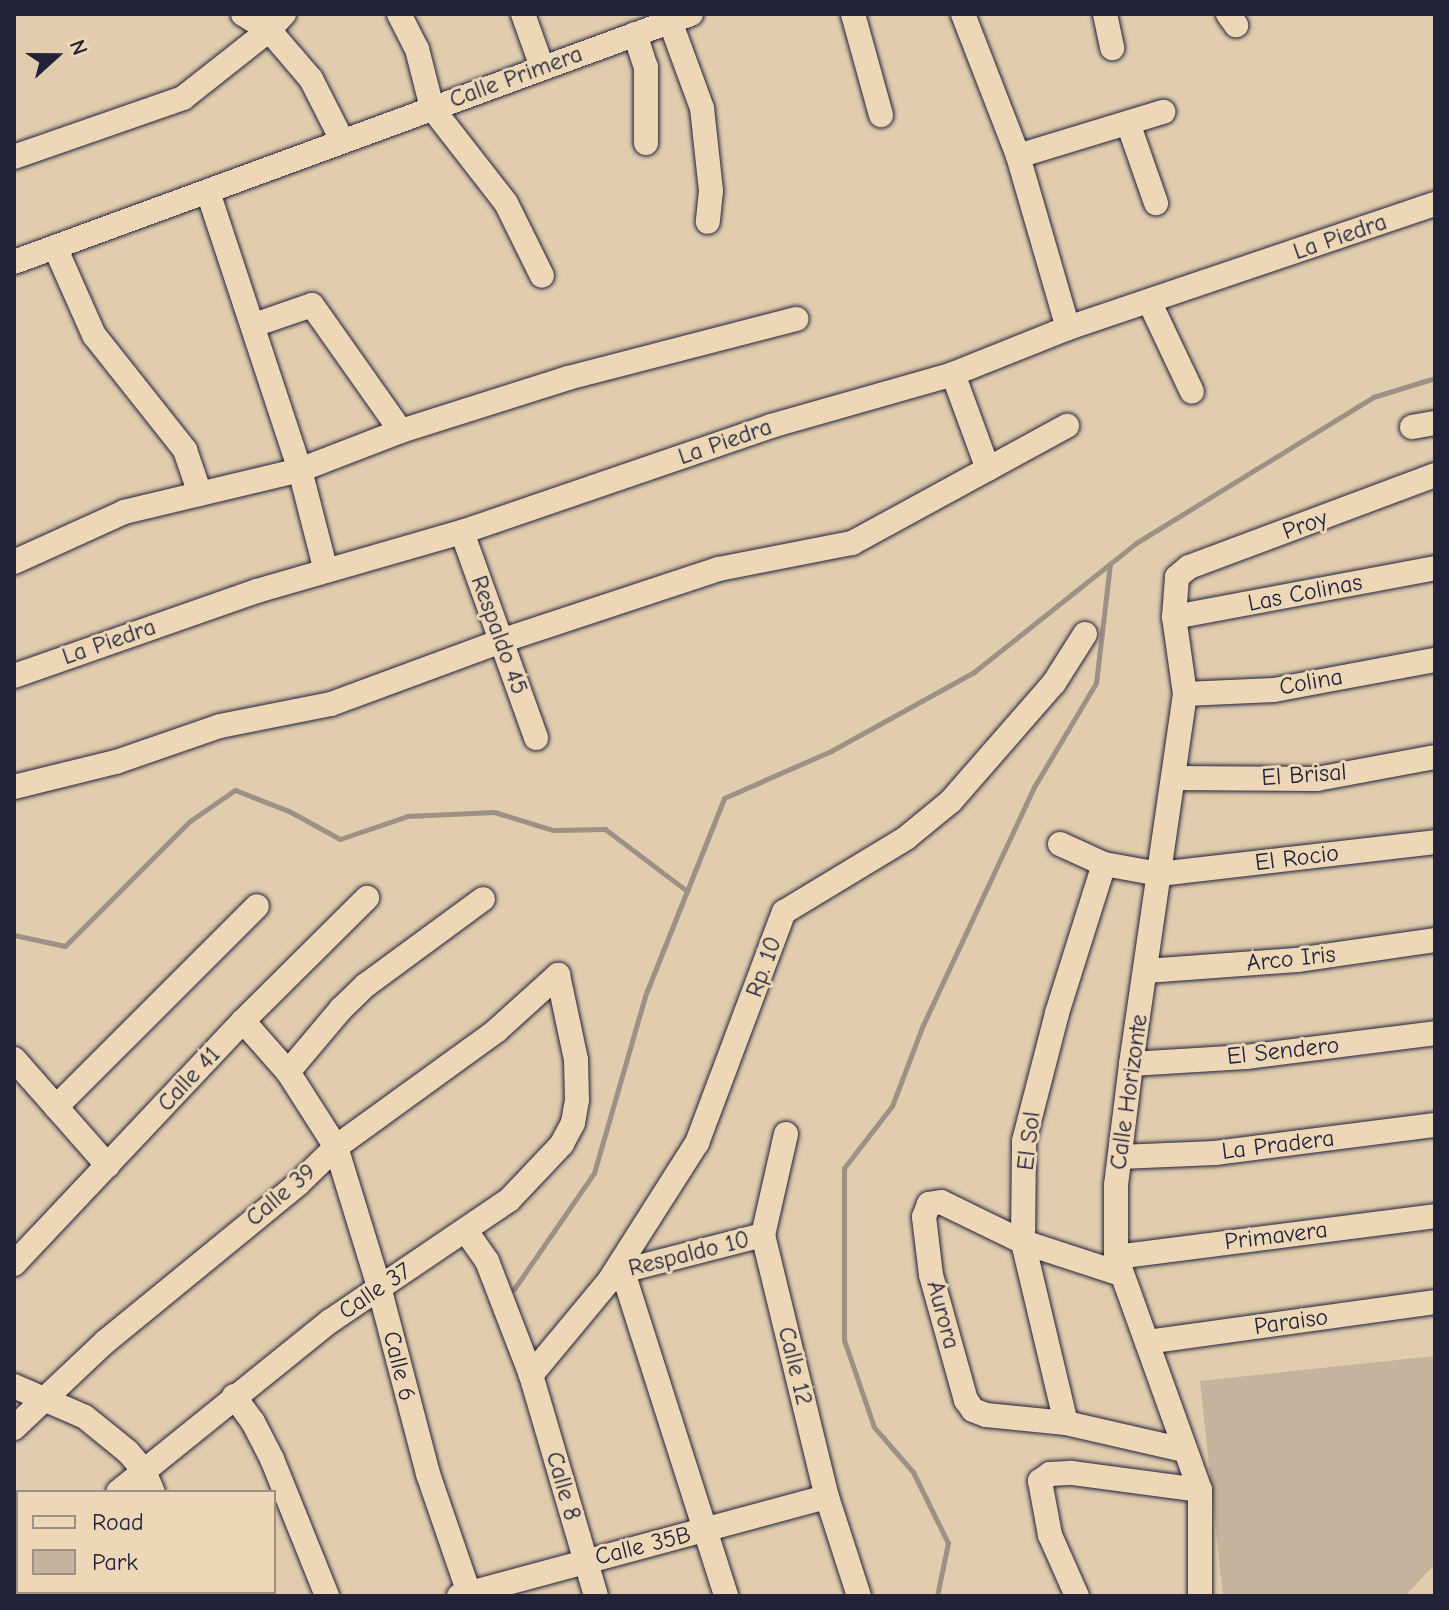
<!DOCTYPE html>
<style>
body{margin:0}
#map{position:relative;width:1449px;height:1610px;overflow:hidden;background:#e1ccae;font-family:"Comic Neue",sans-serif}
div>[style]{position:absolute}
.green>*{inset:0;background:#c5b39d}
.stream>*{height:5px;margin:-2.5px;padding:0 2.5px;transform-origin:2.5px;border-radius:2.5px;background:#9d9085}
.roads{filter:drop-shadow(0 0 2px #22223b) drop-shadow(0 0 2px #22223b)}
.minor>*{height:24px;margin:-12px;padding:0 12px;transform-origin:12px;border-radius:12px;background:#edd7b6}
span{translate:-50% -50%;white-space:nowrap;text-align:center;line-height:1.15;-webkit-text-stroke:6px #edd7b6;paint-order:stroke}
.street-label{font-size:24px;color:#22223b}
.frame{position:absolute;inset:0;border:16px solid #22223b;pointer-events:none}
.legend{position:absolute;left:16px;top:1490px;width:260px;height:104px;box-sizing:border-box;background:#edd7b6;border:2px solid #9c8f85;margin:0;padding:10px 14px;list-style:none;font-size:24px;color:#22223b}
.legend li{display:flex;align-items:center;gap:16px;height:40px}
.legend b{width:40px;border:2px solid #9c8f85}
.north{position:absolute;left:16px;top:16px;width:80px;height:80px;-webkit-text-stroke:6px #edd7b6;paint-order:stroke;rotate:69deg;font-size:22px;font-weight:700;line-height:32px;text-align:center;color:#22223b}
.north::after{content:'';display:block;margin:auto;width:28px;height:36px;background:#22223b;clip-path:polygon(50% 0,100% 100%,50% 72%,0 100%)}
</style>
<div id="map">
<div class="green">
<div style="clip-path:polygon(1435px 1356px,1435px 1564px,1405px 1596px,1223px 1596px,1200px 1381px)"></div>
</div>
<div class="stream">
<div style="left:14px;top:935px;width:52px;rotate:12.2deg"></div>
<div style="left:65px;top:946px;width:177px;rotate:-45deg"></div>
<div style="left:190px;top:821px;width:55px;rotate:-34.6deg"></div>
<div style="left:235px;top:790px;width:58px;rotate:21.3deg"></div>
<div style="left:289px;top:811px;width:58px;rotate:28.8deg"></div>
<div style="left:340px;top:839px;width:72px;rotate:-18.7deg"></div>
<div style="left:408px;top:816px;width:86px;rotate:-2.7deg"></div>
<div style="left:494px;top:812px;width:62px;rotate:17deg"></div>
<div style="left:553px;top:830px;width:52px;rotate:-1.1deg"></div>
<div style="left:605px;top:829px;width:103px;rotate:37.1deg"></div>
<div style="left:514px;top:1289px;width:141px;rotate:-55.4deg"></div>
<div style="left:594px;top:1173px;width:184px;rotate:-73.9deg"></div>
<div style="left:645px;top:996px;width:213px;rotate:-68.2deg"></div>
<div style="left:724px;top:798px;width:117px;rotate:-23.7deg"></div>
<div style="left:831px;top:751px;width:163px;rotate:-28.9deg"></div>
<div style="left:974px;top:672px;width:207px;rotate:-38.5deg"></div>
<div style="left:1136px;top:543px;width:278px;rotate:-31.6deg"></div>
<div style="left:1373px;top:397px;width:65px;rotate:-17deg"></div>
<div style="left:937px;top:1596px;width:54px;rotate:-78.3deg"></div>
<div style="left:948px;top:1543px;width:79px;rotate:-116.2deg"></div>
<div style="left:913px;top:1472px;width:60px;rotate:-130.9deg"></div>
<div style="left:874px;top:1427px;width:92px;rotate:-109deg"></div>
<div style="left:844px;top:1340px;width:172px;rotate:-90deg"></div>
<div style="left:844px;top:1168px;width:78px;rotate:-52.3deg"></div>
<div style="left:892px;top:1106px;width:87px;rotate:-69.1deg"></div>
<div style="left:923px;top:1025px;width:263px;rotate:-65deg"></div>
<div style="left:1034px;top:787px;width:121px;rotate:-59.2deg"></div>
<div style="left:1096px;top:683px;width:120px;rotate:-83.3deg"></div>
</div>
<div class="roads">
<div class="minor">
<div style="left:243px;top:14px;width:31px;rotate:32deg"></div>
<div style="left:269px;top:30px;width:65px;rotate:49.4deg"></div>
<div style="left:311px;top:79px;width:68px;rotate:63.1deg"></div>
<div style="left:399px;top:14px;width:39px;rotate:63deg"></div>
<div style="left:417px;top:49px;width:61px;rotate:75.7deg"></div>
<div style="left:432px;top:108px;width:120px;rotate:52.1deg"></div>
<div style="left:506px;top:203px;width:81px;rotate:63.7deg"></div>
<div style="left:523px;top:14px;width:56px;rotate:70.3deg"></div>
<div style="left:853px;top:14px;width:105px;rotate:74.5deg"></div>
<div style="left:963px;top:14px;width:152px;rotate:68.8deg"></div>
<div style="left:1018px;top:156px;width:179px;rotate:73.8deg"></div>
<div style="left:1105px;top:14px;width:35px;rotate:78deg"></div>
<div style="left:1228px;top:14px;width:14px;rotate:54deg"></div>
<div style="left:670px;top:21px;width:93px;rotate:69.8deg"></div>
<div style="left:702px;top:108px;width:83px;rotate:83.8deg"></div>
<div style="left:711px;top:191px;width:31px;rotate:96deg"></div>
<div style="left:635px;top:34px;width:35px;rotate:72deg"></div>
<div style="left:646px;top:67px;width:76px;rotate:90deg"></div>
<div style="left:1128px;top:123px;width:85px;rotate:70.7deg"></div>
<div style="left:1018px;top:156px;width:152px;rotate:-16.9deg"></div>
<div style="left:14px;top:157px;width:179px;rotate:-19.2deg"></div>
<div style="left:183px;top:98px;width:110px;rotate:-38.3deg"></div>
<div style="left:269px;top:30px;width:22px;rotate:-47deg"></div>
<div style="left:208px;top:192px;width:293px;rotate:71.7deg"></div>
<div style="left:300px;top:470px;width:104px;rotate:75.6deg"></div>
<div style="left:55px;top:247px;width:96px;rotate:66.1deg"></div>
<div style="left:94px;top:335px;width:147px;rotate:51.6deg"></div>
<div style="left:185px;top:450px;width:43px;rotate:71.1deg"></div>
<div style="left:14px;top:262px;width:721px;rotate:-20.12deg"></div>
<div style="left:1150px;top:303px;width:98px;rotate:64.7deg"></div>
<div style="left:254px;top:325px;width:61px;rotate:-19deg"></div>
<div style="left:312px;top:305px;width:154px;rotate:54.8deg"></div>
<div style="left:953px;top:374px;width:101px;rotate:69.8deg"></div>
<div style="left:1412px;top:427px;width:23px;rotate:-10deg"></div>
<div style="left:462px;top:532px;width:219px;rotate:70.2deg"></div>
<div style="left:14px;top:562px;width:121px;rotate:-24.4deg"></div>
<div style="left:124px;top:512px;width:181px;rotate:-13.4deg"></div>
<div style="left:300px;top:470px;width:108px;rotate:-21.1deg"></div>
<div style="left:401px;top:431px;width:175px;rotate:-17.6deg"></div>
<div style="left:568px;top:378px;width:236px;rotate:-14.5deg"></div>
<div style="left:1174px;top:617px;width:266px;rotate:-10.6deg"></div>
<div style="left:14px;top:676px;width:257px;rotate:-19.3deg"></div>
<div style="left:257px;top:591px;width:213px;rotate:-16.1deg"></div>
<div style="left:462px;top:532px;width:327px;rotate:-18.9deg"></div>
<div style="left:771px;top:426px;width:189px;rotate:-15.9deg"></div>
<div style="left:953px;top:374px;width:124px;rotate:-21.8deg"></div>
<div style="left:1068px;top:328px;width:387px;rotate:-18.7deg"></div>
<div style="left:1185px;top:694px;width:89px;rotate:-2.6deg"></div>
<div style="left:1274px;top:690px;width:164px;rotate:-10.6deg"></div>
<div style="left:1173px;top:778px;width:144px;rotate:0.4deg"></div>
<div style="left:1317px;top:779px;width:120px;rotate:-10.6deg"></div>
<div style="left:14px;top:787px;width:105px;rotate:-13.8deg"></div>
<div style="left:116px;top:762px;width:110px;rotate:-19.1deg"></div>
<div style="left:220px;top:726px;width:113px;rotate:-11.2deg"></div>
<div style="left:331px;top:704px;width:181px;rotate:-20.3deg"></div>
<div style="left:501px;top:641px;width:230px;rotate:-18.3deg"></div>
<div style="left:719px;top:569px;width:136px;rotate:-11.1deg"></div>
<div style="left:852px;top:543px;width:245px;rotate:-28.6deg"></div>
<div style="left:1060px;top:844px;width:48px;rotate:24.4deg"></div>
<div style="left:1104px;top:864px;width:56px;rotate:10.3deg"></div>
<div style="left:1159px;top:874px;width:278px;rotate:-6.6deg"></div>
<div style="left:1146px;top:971px;width:151px;rotate:-4.2deg"></div>
<div style="left:1297px;top:960px;width:139px;rotate:-8.2deg"></div>
<div style="left:243px;top:1021px;width:68px;rotate:48.6deg"></div>
<div style="left:288px;top:1072px;width:89px;rotate:57.4deg"></div>
<div style="left:336px;top:1147px;width:146px;rotate:72.9deg"></div>
<div style="left:379px;top:1287px;width:193px;rotate:75.3deg"></div>
<div style="left:428px;top:1474px;width:129px;rotate:71deg"></div>
<div style="left:14px;top:1059px;width:142px;rotate:48.7deg"></div>
<div style="left:1131px;top:1064px;width:115px;rotate:-3.5deg"></div>
<div style="left:1246px;top:1057px;width:191px;rotate:-7.2deg"></div>
<div style="left:288px;top:1072px;width:82px;rotate:-49.9deg"></div>
<div style="left:341px;top:1009px;width:35px;rotate:-44deg"></div>
<div style="left:366px;top:985px;width:145px;rotate:-36.3deg"></div>
<div style="left:56px;top:1107px;width:284px;rotate:-45deg"></div>
<div style="left:786px;top:1134px;width:104px;rotate:102.8deg"></div>
<div style="left:763px;top:1235px;width:270px;rotate:76.3deg"></div>
<div style="left:827px;top:1497px;width:104px;rotate:72.1deg"></div>
<div style="left:1120px;top:1157px;width:95px;rotate:-2.4deg"></div>
<div style="left:1215px;top:1153px;width:222px;rotate:-7.3deg"></div>
<div style="left:466px;top:1231px;width:37px;rotate:55deg"></div>
<div style="left:487px;top:1261px;width:122px;rotate:68.9deg"></div>
<div style="left:531px;top:1375px;width:230px;rotate:73.6deg"></div>
<div style="left:1116px;top:1257px;width:322px;rotate:-7.3deg"></div>
<div style="left:14px;top:1264px;width:334px;rotate:-46.7deg"></div>
<div style="left:243px;top:1021px;width:175px;rotate:-44.8deg"></div>
<div style="left:615px;top:1273px;width:17px;rotate:45deg"></div>
<div style="left:627px;top:1285px;width:326px;rotate:72.3deg"></div>
<div style="left:615px;top:1273px;width:153px;rotate:-14.4deg"></div>
<div style="left:1121px;top:1274px;width:103px;rotate:-161.9deg"></div>
<div style="left:1023px;top:1242px;width:91px;rotate:-154deg"></div>
<div style="left:941px;top:1202px;width:12px;rotate:171deg"></div>
<div style="left:929px;top:1204px;width:14px;rotate:111deg"></div>
<div style="left:924px;top:1217px;width:58px;rotate:83.1deg"></div>
<div style="left:931px;top:1275px;width:130px;rotate:74.4deg"></div>
<div style="left:966px;top:1400px;width:12px;rotate:55deg"></div>
<div style="left:973px;top:1410px;width:14px;rotate:21deg"></div>
<div style="left:986px;top:1415px;width:80px;rotate:5.7deg"></div>
<div style="left:1066px;top:1423px;width:121px;rotate:12.9deg"></div>
<div style="left:1147px;top:1342px;width:291px;rotate:-7.9deg"></div>
<div style="left:531px;top:1375px;width:122px;rotate:-50.3deg"></div>
<div style="left:609px;top:1281px;width:164px;rotate:-57.5deg"></div>
<div style="left:697px;top:1143px;width:247px;rotate:-69.4deg"></div>
<div style="left:784px;top:912px;width:143px;rotate:-31.2deg"></div>
<div style="left:906px;top:838px;width:58px;rotate:-39.4deg"></div>
<div style="left:951px;top:801px;width:157px;rotate:-48.9deg"></div>
<div style="left:1054px;top:683px;width:58px;rotate:-57.7deg"></div>
<div style="left:14px;top:1386px;width:77px;rotate:23.6deg"></div>
<div style="left:85px;top:1417px;width:55px;rotate:39.1deg"></div>
<div style="left:128px;top:1452px;width:23px;rotate:49deg"></div>
<div style="left:143px;top:1469px;width:25px;rotate:67deg"></div>
<div style="left:234px;top:1396px;width:32px;rotate:54deg"></div>
<div style="left:253px;top:1422px;width:42px;rotate:62.8deg"></div>
<div style="left:272px;top:1459px;width:148px;rotate:68.1deg"></div>
<div style="left:1066px;top:1423px;width:186px;rotate:-103.4deg"></div>
<div style="left:1023px;top:1242px;width:101px;rotate:-89.4deg"></div>
<div style="left:1024px;top:1141px;width:132px;rotate:-75.5deg"></div>
<div style="left:1057px;top:1013px;width:156px;rotate:-72.5deg"></div>
<div style="left:14px;top:1428px;width:125px;rotate:-43.4deg"></div>
<div style="left:105px;top:1342px;width:249px;rotate:-39.3deg"></div>
<div style="left:298px;top:1184px;width:53px;rotate:-44.2deg"></div>
<div style="left:336px;top:1147px;width:198px;rotate:-35.9deg"></div>
<div style="left:496px;top:1031px;width:84px;rotate:-42.1deg"></div>
<div style="left:558px;top:975px;width:87px;rotate:78deg"></div>
<div style="left:576px;top:1060px;width:40px;rotate:88.6deg"></div>
<div style="left:577px;top:1100px;width:23px;rotate:100deg"></div>
<div style="left:573px;top:1123px;width:24px;rotate:118deg"></div>
<div style="left:562px;top:1144px;width:77px;rotate:133.4deg"></div>
<div style="left:509px;top:1200px;width:216px;rotate:145.9deg"></div>
<div style="left:330px;top:1321px;width:272px;rotate:141.1deg"></div>
<div style="left:14px;top:1577px;width:6px;rotate:45deg"></div>
<div style="left:197px;top:1592px;width:4px;rotate:63deg"></div>
<div style="left:459px;top:1596px;width:381px;rotate:-15.1deg"></div>
<div style="left:1077px;top:1596px;width:67px;rotate:-113.9deg"></div>
<div style="left:1050px;top:1535px;width:55px;rotate:-100.5deg"></div>
<div style="left:1040px;top:1481px;width:12px;rotate:-35deg"></div>
<div style="left:1050px;top:1474px;width:22px;rotate:-3deg"></div>
<div style="left:1072px;top:1473px;width:129px;rotate:7.6deg"></div>
<div style="left:1200px;top:1596px;width:106px;rotate:-90deg"></div>
<div style="left:1200px;top:1490px;width:248px;rotate:-109.8deg"></div>
<div style="left:1116px;top:1257px;width:72px;rotate:-90deg"></div>
<div style="left:1116px;top:1185px;width:122px;rotate:-82.9deg"></div>
<div style="left:1131px;top:1064px;width:374px;rotate:-81.7deg"></div>
<div style="left:1185px;top:694px;width:78px;rotate:-98.1deg"></div>
<div style="left:1174px;top:617px;width:40px;rotate:-85.7deg"></div>
<div style="left:1177px;top:577px;width:16px;rotate:-40deg"></div>
<div style="left:1189px;top:567px;width:263px;rotate:-20.5deg"></div>
</div>
</div>
<div class="street-label">
<span style="left:516px;top:77px;rotate:-20deg">Calle Primera</span>
<span style="left:1340px;top:237px;rotate:-19deg">La Piedra</span>
<span style="left:725px;top:442px;rotate:-19deg">La Piedra</span>
<span style="left:1305px;top:525px;rotate:-20deg">Proy</span>
<span style="left:1305px;top:593px;rotate:-11deg">Las Colinas</span>
<span style="left:499px;top:635px;rotate:70deg">Respaldo 45</span>
<span style="left:109px;top:642px;rotate:-19deg">La Piedra</span>
<span style="left:1311px;top:682px;rotate:-10deg">Colina</span>
<span style="left:1304px;top:775px;rotate:-4deg">El Brisal</span>
<span style="left:1297px;top:858px;rotate:-7deg">El Rocio</span>
<span style="left:1291px;top:959px;rotate:-6deg">Arco Iris</span>
<span style="left:764px;top:967px;rotate:-70deg">Rp. 10</span>
<span style="left:1283px;top:1051px;rotate:-6deg">El Sendero</span>
<span style="left:189px;top:1079px;rotate:-47deg">Calle 41</span>
<span style="left:1129px;top:1092px;rotate:-82deg">Calle Horizonte</span>
<span style="left:1029px;top:1141px;rotate:-83deg">El Sol</span>
<span style="left:1278px;top:1145px;rotate:-7deg">La Pradera</span>
<span style="left:281px;top:1195px;rotate:-40deg">Calle 39</span>
<span style="left:1276px;top:1236px;rotate:-7deg">Primavera</span>
<span style="left:689px;top:1254px;rotate:-14deg">Respaldo 10</span>
<span style="left:375px;top:1291px;rotate:-34deg">Calle 37</span>
<span style="left:943px;top:1315px;rotate:75deg">Aurora</span>
<span style="left:1291px;top:1322px;rotate:-8deg">Paraiso</span>
<span style="left:399px;top:1366px;rotate:76deg">Calle 6</span>
<span style="left:795px;top:1366px;rotate:76deg">Calle 12</span>
<span style="left:563px;top:1486px;rotate:74deg">Calle 8</span>
<span style="left:643px;top:1546px;rotate:-14deg">Calle 35B</span>
</div>
<div class="frame"></div>
<ul class="legend">
<li><b style="height:10px;background:#edd7b6"></b>Road</li>
<li><b style="height:22px;background:#c5b39d"></b>Park</li>
</ul>
<div class="north">N</div>
</div>
